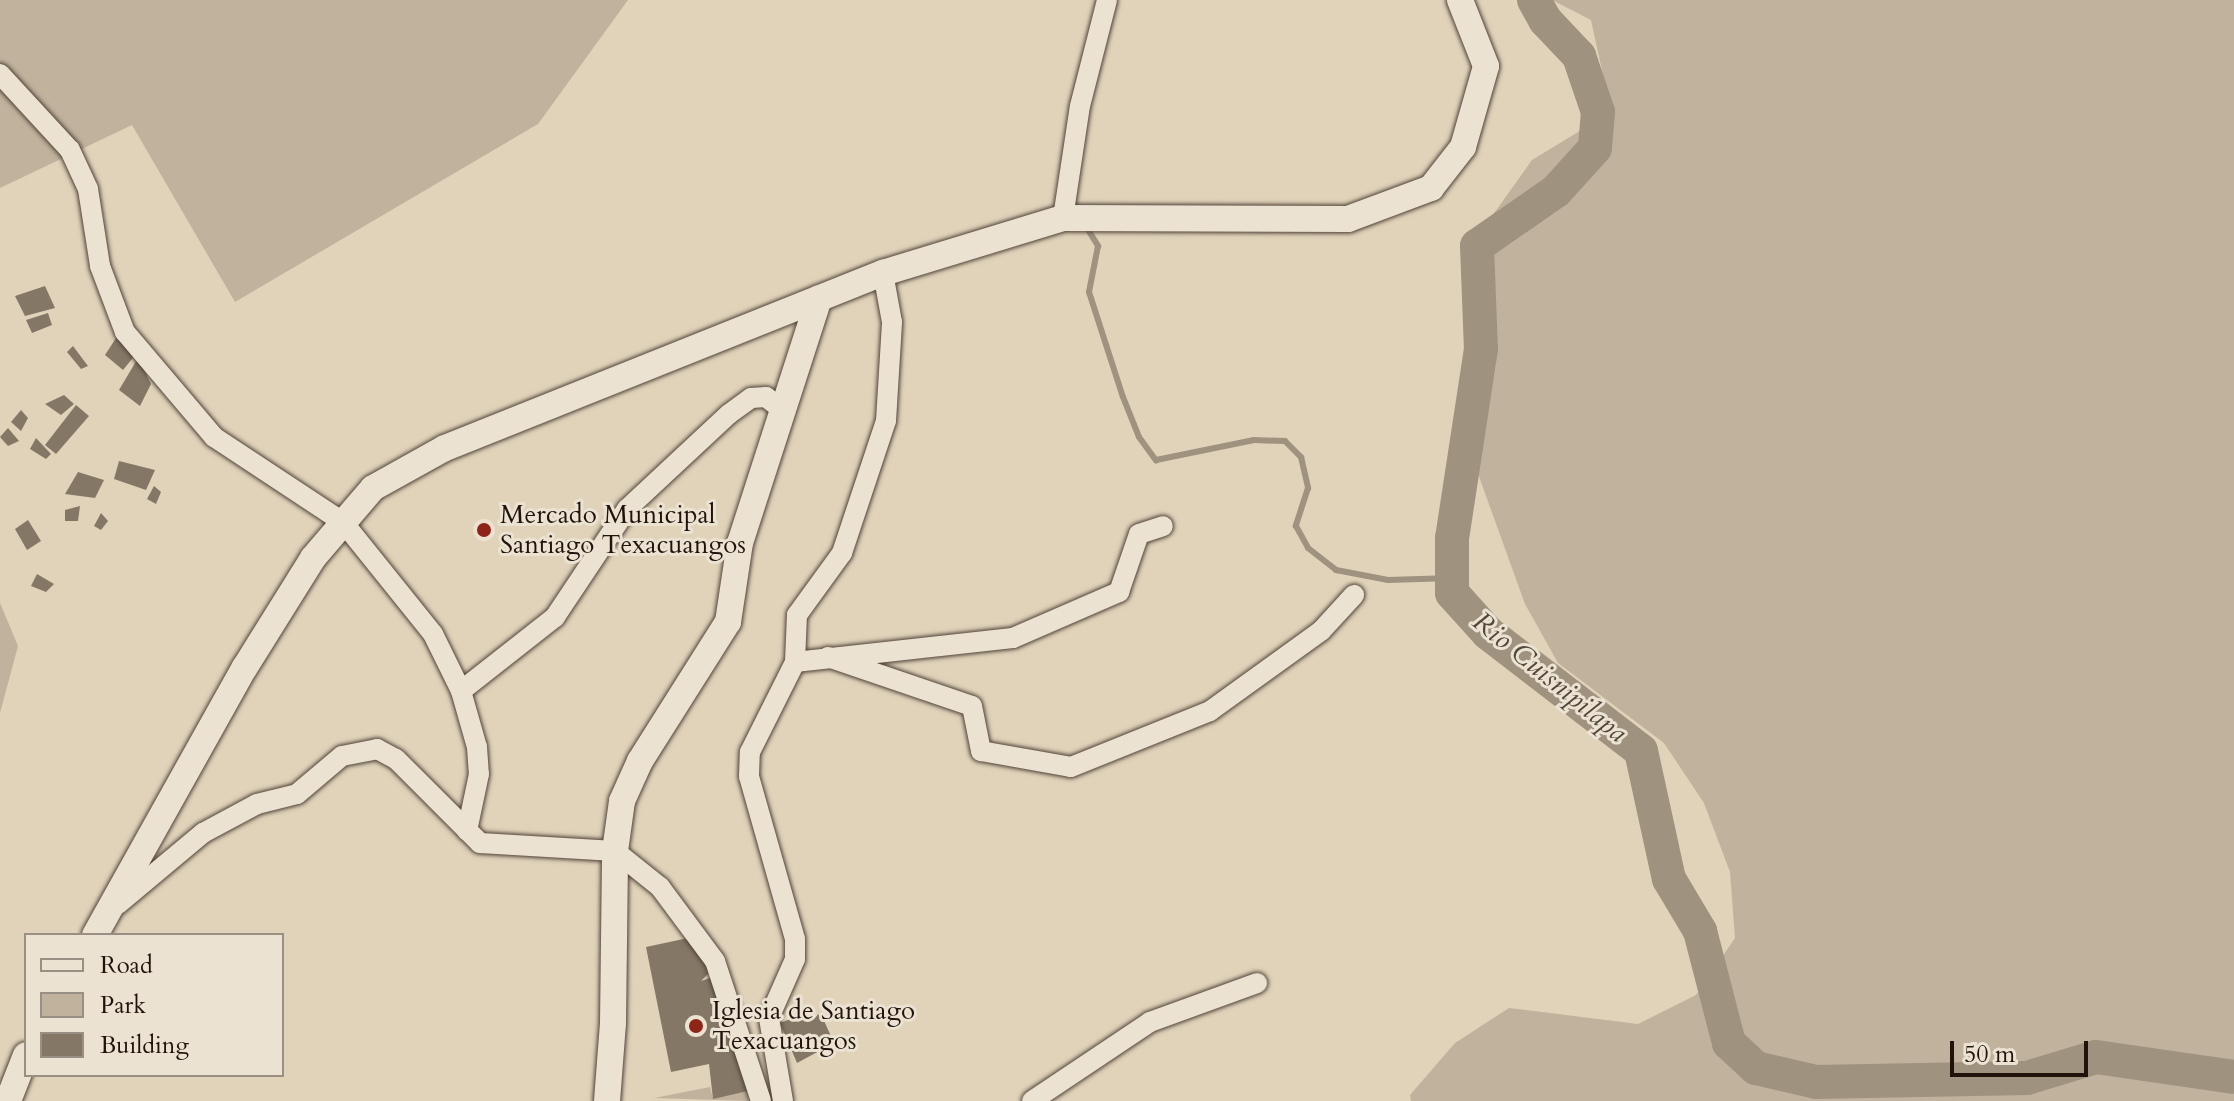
<!DOCTYPE html>
<style>
body{margin:0}
#map{position:relative;width:2234px;height:1101px;overflow:hidden;background:#e0d3ba;font-family:Cardo,serif}
div>[style]{position:absolute}
.green>*{inset:0;background:#c0b29c}
.stream>*{height:6px;margin:-3px;padding:0 3px;transform-origin:3px;border-radius:3px;background:#9f927f}
.river>*{height:34px;margin:-17px;padding:0 17px;transform-origin:17px;border-radius:17px;background:#9f927f}
.building>*{inset:0;background:#847766}
.roads{filter:drop-shadow(0 0 2px #514338) drop-shadow(0 0 2px #514338)}
.minor>*{height:20px;margin:-10px;padding:0 10px;transform-origin:10px;border-radius:10px;background:#ebe2d2}
.tertiary>*{height:26px;margin:-13px;padding:0 13px;transform-origin:13px;border-radius:13px;background:#ebe2d2}
.dots>*{width:22px;height:22px;translate:-50% -50%;box-sizing:border-box;border:4px solid #ebe2d2;border-radius:50%}
span{translate:-50% -50%;white-space:nowrap;text-align:center;line-height:1.15;-webkit-text-stroke:6px #ebe2d2;paint-order:stroke}
.poi-label{font-size:26px;color:#21130c}
.left{translate:0 -50%;text-align:left}
.water-label{font-size:28px;color:#53463a;font-style:italic}
.legend{position:absolute;left:24px;top:933px;width:260px;height:144px;box-sizing:border-box;background:#ebe2d2;border:2px solid #9a8f83;margin:0;padding:10px 14px;list-style:none;font-size:24px;color:#21130c}
.legend li{display:flex;align-items:center;gap:16px;height:40px}
.legend b{width:40px;border:2px solid #9a8f83}
.scale{position:absolute;left:1950px;top:1041px;width:138px;height:36px;box-sizing:border-box;border:4px solid #21130c;border-top:0;padding-left:10px;font-size:24px;line-height:28px;white-space:nowrap;color:#21130c;-webkit-text-stroke:6px #ebe2d2;paint-order:stroke}
</style>
<div id="map">
<div class="green">
<div style="clip-path:polygon(0 0,628px 0,538px 124px,235px 302px,132px 125px,0 188px)"></div>
<div style="clip-path:polygon(1552px 0,2234px 0,2234px 1101px,1411px 1101px,1410px 1095px,1455px 1043px,1509px 1008px,1638px 1024px,1696px 995px,1735px 938px,1730px 872px,1704px 803px,1664px 743px,1558px 663px,1525px 604px,1477px 471px,1496px 364px,1482px 230px,1532px 160px,1611px 112px,1591px 20px)"></div>
<div style="clip-path:polygon(0 603px,18px 646px,0 713px)"></div>
<div style="clip-path:polygon(710px 1087px,713px 1098px,748px 1091px,748px 1101px,654px 1098px)"></div>
</div>
<div class="stream">
<div style="left:1085px;top:225px;width:25px;rotate:58deg"></div>
<div style="left:1098px;top:246px;width:47px;rotate:101.1deg"></div>
<div style="left:1089px;top:292px;width:110px;rotate:72.1deg"></div>
<div style="left:1123px;top:397px;width:43px;rotate:68.2deg"></div>
<div style="left:1139px;top:437px;width:29px;rotate:54deg"></div>
<div style="left:1156px;top:460px;width:100px;rotate:-11.5deg"></div>
<div style="left:1254px;top:440px;width:31px;rotate:2deg"></div>
<div style="left:1285px;top:441px;width:23px;rotate:45deg"></div>
<div style="left:1301px;top:457px;width:32px;rotate:77deg"></div>
<div style="left:1308px;top:488px;width:40px;rotate:108deg"></div>
<div style="left:1296px;top:526px;width:25px;rotate:61deg"></div>
<div style="left:1308px;top:548px;width:36px;rotate:38deg"></div>
<div style="left:1336px;top:570px;width:53px;rotate:10.9deg"></div>
<div style="left:1388px;top:580px;width:64px;rotate:-1.8deg"></div>
</div>
<div class="river">
<div style="left:1534px;top:0;width:23px;rotate:61deg"></div>
<div style="left:1545px;top:20px;width:50px;rotate:46.6deg"></div>
<div style="left:1579px;top:56px;width:59px;rotate:71.3deg"></div>
<div style="left:1598px;top:112px;width:36px;rotate:95deg"></div>
<div style="left:1595px;top:148px;width:58px;rotate:132.2deg"></div>
<div style="left:1556px;top:191px;width:96px;rotate:145.2deg"></div>
<div style="left:1477px;top:246px;width:103px;rotate:87.8deg"></div>
<div style="left:1481px;top:349px;width:191px;rotate:98.7deg"></div>
<div style="left:1452px;top:538px;width:55px;rotate:90deg"></div>
<div style="left:1452px;top:593px;width:54px;rotate:48deg"></div>
<div style="left:1488px;top:633px;width:193px;rotate:37.6deg"></div>
<div style="left:1641px;top:751px;width:131px;rotate:77.7deg"></div>
<div style="left:1669px;top:879px;width:61px;rotate:59.2deg"></div>
<div style="left:1700px;top:931px;width:116px;rotate:75.5deg"></div>
<div style="left:1729px;top:1043px;width:37px;rotate:43deg"></div>
<div style="left:1756px;top:1068px;width:62px;rotate:13.1deg"></div>
<div style="left:1816px;top:1082px;width:211px;rotate:-1.1deg"></div>
<div style="left:2027px;top:1078px;width:72px;rotate:-16.9deg"></div>
<div style="left:2096px;top:1057px;width:139px;rotate:8.2deg"></div>
</div>
<div class="building">
<div style="clip-path:polygon(45px 286px,55px 308px,25px 316px,15px 296px)"></div>
<div style="clip-path:polygon(48px 313px,52px 325px,32px 333px,26px 320px)"></div>
<div style="clip-path:polygon(118px 335px,136px 354px,123px 370px,105px 355px)"></div>
<div style="clip-path:polygon(73px 346px,88px 366px,81px 369px,67px 352px)"></div>
<div style="clip-path:polygon(138px 358px,151px 384px,140px 406px,119px 390px)"></div>
<div style="clip-path:polygon(64px 395px,74px 404px,61px 415px,45px 404px)"></div>
<div style="clip-path:polygon(76px 405px,89px 416px,56px 454px,45px 445px)"></div>
<div style="clip-path:polygon(21px 410px,28px 418px,21px 431px,11px 422px)"></div>
<div style="clip-path:polygon(8px 428px,19px 441px,8px 446px,0 437px)"></div>
<div style="clip-path:polygon(36px 438px,51px 454px,46px 459px,30px 449px)"></div>
<div style="clip-path:polygon(119px 461px,155px 470px,146px 490px,114px 479px)"></div>
<div style="clip-path:polygon(78px 472px,104px 480px,95px 498px,65px 494px)"></div>
<div style="clip-path:polygon(154px 486px,161px 492px,156px 504px,147px 499px)"></div>
<div style="clip-path:polygon(80px 506px,78px 521px,65px 521px,65px 510px)"></div>
<div style="clip-path:polygon(101px 513px,108px 521px,101px 530px,94px 526px)"></div>
<div style="clip-path:polygon(28px 520px,41px 541px,27px 550px,15px 529px)"></div>
<div style="clip-path:polygon(37px 574px,54px 584px,46px 592px,31px 586px)"></div>
<div style="clip-path:polygon(688px 938px,711px 971px,701px 981px,713px 977px,748px 1091px,713px 1099px,709px 1064px,671px 1072px,646px 947px)"></div>
<div style="clip-path:polygon(806px 1013px,808px 1017px,821px 1014px,834px 1043px,797px 1063px,780px 1023px)"></div>
</div>
<div class="roads">
<div class="minor">
<div style="left:0;top:74px;width:103px;rotate:47.4deg"></div>
<div style="left:70px;top:150px;width:43px;rotate:65.2deg"></div>
<div style="left:88px;top:189px;width:78px;rotate:81.1deg"></div>
<div style="left:100px;top:266px;width:71px;rotate:69.3deg"></div>
<div style="left:125px;top:332px;width:138px;rotate:49.7deg"></div>
<div style="left:214px;top:437px;width:154px;rotate:33.4deg"></div>
<div style="left:343px;top:522px;width:144px;rotate:51.2deg"></div>
<div style="left:433px;top:634px;width:64px;rotate:63.8deg"></div>
<div style="left:461px;top:691px;width:58px;rotate:74.1deg"></div>
<div style="left:477px;top:747px;width:27px;rotate:86deg"></div>
<div style="left:479px;top:774px;width:58px;rotate:101.9deg"></div>
<div style="left:1063px;top:218px;width:113px;rotate:-81.4deg"></div>
<div style="left:1080px;top:106px;width:109px;rotate:-75.7deg"></div>
<div style="left:828px;top:657px;width:152px;rotate:18.8deg"></div>
<div style="left:972px;top:706px;width:46px;rotate:78.7deg"></div>
<div style="left:981px;top:751px;width:91px;rotate:10.1deg"></div>
<div style="left:1071px;top:767px;width:150px;rotate:-21.9deg"></div>
<div style="left:1210px;top:711px;width:137px;rotate:-35.8deg"></div>
<div style="left:1321px;top:631px;width:49px;rotate:-47.5deg"></div>
<div style="left:795px;top:662px;width:219px;rotate:-6.3deg"></div>
<div style="left:1013px;top:638px;width:116px;rotate:-23.5deg"></div>
<div style="left:1119px;top:592px;width:61px;rotate:-71deg"></div>
<div style="left:1139px;top:534px;width:25px;rotate:-18deg"></div>
<div style="left:461px;top:691px;width:120px;rotate:-38.2deg"></div>
<div style="left:555px;top:617px;width:130px;rotate:-56.3deg"></div>
<div style="left:627px;top:509px;width:139px;rotate:-43deg"></div>
<div style="left:729px;top:414px;width:27px;rotate:-36deg"></div>
<div style="left:751px;top:398px;width:15px;rotate:-4deg"></div>
<div style="left:766px;top:397px;width:18px;rotate:38deg"></div>
<div style="left:118px;top:904px;width:111px;rotate:-39.9deg"></div>
<div style="left:203px;top:833px;width:61px;rotate:-28.2deg"></div>
<div style="left:257px;top:804px;width:41px;rotate:-14deg"></div>
<div style="left:297px;top:794px;width:59px;rotate:-40.2deg"></div>
<div style="left:342px;top:756px;width:36px;rotate:-11deg"></div>
<div style="left:377px;top:749px;width:21px;rotate:28deg"></div>
<div style="left:396px;top:759px;width:119px;rotate:45deg"></div>
<div style="left:480px;top:843px;width:135px;rotate:3.4deg"></div>
<div style="left:615px;top:851px;width:58px;rotate:38.7deg"></div>
<div style="left:660px;top:887px;width:92px;rotate:53.4deg"></div>
<div style="left:715px;top:961px;width:147px;rotate:71.8deg"></div>
<div style="left:783px;top:1101px;width:84px;rotate:-99.6deg"></div>
<div style="left:769px;top:1018px;width:64px;rotate:-66.2deg"></div>
<div style="left:795px;top:959px;width:20px;rotate:-90deg"></div>
<div style="left:795px;top:939px;width:169px;rotate:-105.8deg"></div>
<div style="left:749px;top:776px;width:24px;rotate:-88deg"></div>
<div style="left:750px;top:752px;width:101px;rotate:-63.4deg"></div>
<div style="left:795px;top:662px;width:47px;rotate:-87.6deg"></div>
<div style="left:797px;top:615px;width:77px;rotate:-54deg"></div>
<div style="left:842px;top:553px;width:139px;rotate:-71.6deg"></div>
<div style="left:886px;top:421px;width:99px;rotate:-86.5deg"></div>
<div style="left:892px;top:322px;width:50px;rotate:-100.4deg"></div>
<div style="left:1032px;top:1101px;width:142px;rotate:-33.8deg"></div>
<div style="left:1150px;top:1022px;width:114px;rotate:-20deg"></div>
</div>
<div class="tertiary">
<div style="left:95px;top:935px;width:307px;rotate:-60.8deg"></div>
<div style="left:245px;top:667px;width:128px;rotate:-58deg"></div>
<div style="left:313px;top:558px;width:92px;rotate:-49.4deg"></div>
<div style="left:373px;top:488px;width:82px;rotate:-29.1deg"></div>
<div style="left:445px;top:448px;width:472px;rotate:-21.8deg"></div>
<div style="left:883px;top:273px;width:188px;rotate:-17deg"></div>
<div style="left:1063px;top:218px;width:285px;rotate:0.2deg"></div>
<div style="left:1348px;top:219px;width:89px;rotate:-20.5deg"></div>
<div style="left:1431px;top:188px;width:52px;rotate:-52deg"></div>
<div style="left:1463px;top:147px;width:84px;rotate:-74.1deg"></div>
<div style="left:1486px;top:66px;width:71px;rotate:-111.5deg"></div>
<div style="left:8px;top:1101px;width:49px;rotate:-68.6deg"></div>
<div style="left:607px;top:1101px;width:78px;rotate:-85.6deg"></div>
<div style="left:613px;top:1023px;width:172px;rotate:-89.3deg"></div>
<div style="left:615px;top:851px;width:50px;rotate:-82deg"></div>
<div style="left:622px;top:801px;width:44px;rotate:-65.8deg"></div>
<div style="left:640px;top:761px;width:165px;rotate:-57.7deg"></div>
<div style="left:728px;top:622px;width:80px;rotate:-81.4deg"></div>
<div style="left:740px;top:543px;width:257px;rotate:-72.1deg"></div>
</div>
</div>
<div class="dots">
<div style="left:484px;top:530px;background:#8f2418"></div>
<div style="left:696px;top:1026px;background:#8f2418"></div>
</div>
<div class="poi-label">
<span class="left" style="left:500px;top:530px">Mercado Municipal<br>Santiago Texacuangos</span>
<span class="left" style="left:712px;top:1026px">Iglesia de Santiago<br>Texacuangos</span>
</div>
<div class="water-label">
<span style="left:1550px;top:677px;rotate:39deg">Rio Cuisnipilapa</span>
</div>
<ul class="legend">
<li><b style="height:10px;background:#ebe2d2"></b>Road</li>
<li><b style="height:22px;background:#c0b29c"></b>Park</li>
<li><b style="height:22px;background:#847766"></b>Building</li>
</ul>
<div class="scale">50 m</div>
</div>
